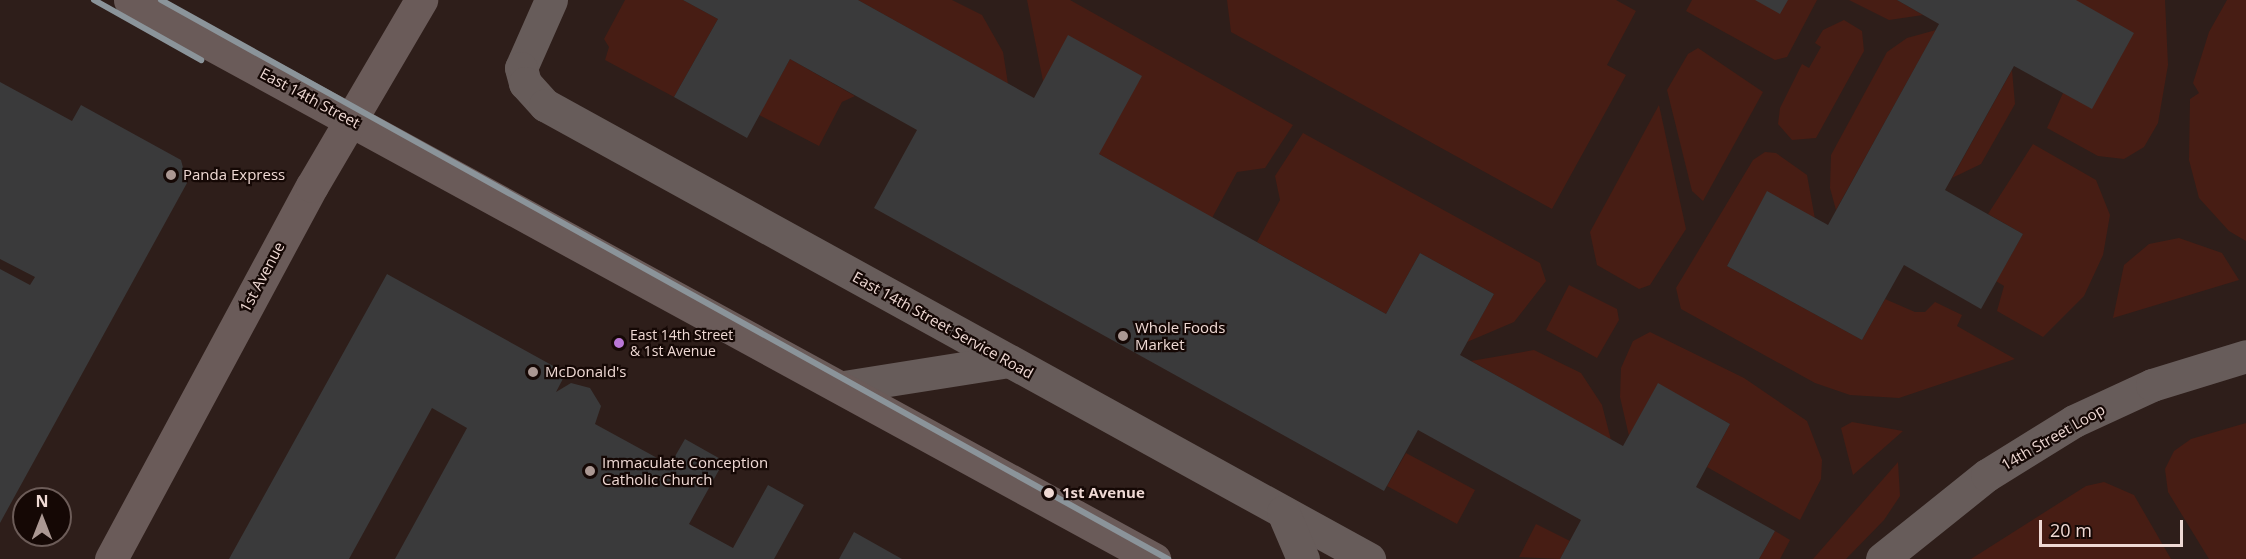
<!DOCTYPE html>
<style>
body{margin:0}
#map{position:relative;width:2246px;height:559px;overflow:hidden;background:#2e1e1a;font-family:"Open Sans",sans-serif}
div>[style]{position:absolute}
.green>*{inset:0;background:#471d14}
.building>*{inset:0;background:#3a3a3b}
.minor>*{height:33px;margin:-16.5px;padding:0 16.5px;transform-origin:16.5px;border-radius:16.5px;background:#675c5a}
.major>*{height:33px;margin:-16.5px;padding:0 16.5px;transform-origin:16.5px;border-radius:16.5px;background:#6a5b59}
.metro-1>*{height:6px;margin:-3px;padding:0 3px;transform-origin:3px;border-radius:3px;background:#8b949a}
.dots>*{width:16px;height:16px;translate:-50% -50%;box-sizing:border-box;border:3px solid #150805;border-radius:50%}
span{translate:-50% -50%;white-space:nowrap;text-align:center;line-height:1.15;-webkit-text-stroke:4.5px #150805;paint-order:stroke}
.bus-label{font-size:14px;color:#efd9d4}
.left{translate:0 -50%;text-align:left}
.street-label{font-size:15px;color:#efd9d4}
.poi-label{font-size:15px;color:#efd9d4}
.stop-label{font-size:15px;color:#efd9d4;font-weight:700}
.north{position:absolute;left:12px;top:487px;width:60px;height:60px;box-sizing:border-box;background:#150805;border:2px solid #6c5c58;border-radius:50%;rotate:0deg;font-size:16px;font-weight:700;line-height:24px;text-align:center;color:#efd9d4}
.north::after{content:'';display:block;margin:auto;width:21px;height:27px;background:#ab9893;clip-path:polygon(50% 0,100% 100%,50% 72%,0 100%)}
.scale{position:absolute;left:2039px;top:520px;width:144px;height:27px;box-sizing:border-box;border:3px solid #efd9d4;border-top:0;padding-left:8px;font-size:18px;line-height:21px;white-space:nowrap;color:#efd9d4;-webkit-text-stroke:4px #150805;paint-order:stroke}
</style>
<div id="map">
<div class="green">
<div style="clip-path:polygon(625px 0,683px 0,718px 19px,674px 97px,605px 60px,609px 47px,604px 39px)"></div>
<div style="clip-path:polygon(858px 0,952px 0,982px 15px,1003px 52px,1008px 84px)"></div>
<div style="clip-path:polygon(1027px 0,1070px 0,1293px 125px,1265px 168px,1237px 172px,1212px 218px,1099px 154px,1043px 81px)"></div>
<div style="clip-path:polygon(1227px 0,1616px 0,1636px 11px,1607px 65px,1626px 75px,1552px 209px,1231px 32px)"></div>
<div style="clip-path:polygon(1692px 0,1817px 0,1787px 57px,1775px 60px,1686px 11px)"></div>
<div style="clip-path:polygon(1849px 0,1897px 0,1923px 15px,1889px 20px)"></div>
<div style="clip-path:polygon(2076px 0,2165px 0,2168px 65px,2158px 123px,2144px 147px,2124px 159px,2098px 156px,2047px 128px,2063px 93px)"></div>
<div style="clip-path:polygon(2227px 0,2246px 0,2246px 241px,2229px 231px,2199px 198px,2189px 160px,2190px 99px,2199px 93px,2193px 83px,2209px 32px)"></div>
<div style="clip-path:polygon(1844px 20px,1862px 31px,1864px 51px,1816px 138px,1792px 140px,1778px 124px,1780px 108px,1802px 64px,1809px 68px,1821px 47px,1815px 43px,1823px 30px)"></div>
<div style="clip-path:polygon(1936px 30px,1836px 210px,1830px 188px,1831px 155px,1887px 52px,1907px 38px)"></div>
<div style="clip-path:polygon(1698px 48px,1763px 92px,1703px 201px,1692px 191px,1667px 90px,1688px 54px)"></div>
<div style="clip-path:polygon(790px 59px,855px 96px,842px 102px,819px 146px,759px 115px)"></div>
<div style="clip-path:polygon(2012px 70px,2015px 104px,1981px 164px,1952px 178px)"></div>
<div style="clip-path:polygon(1659px 105px,1686px 229px,1650px 285px,1639px 289px,1597px 265px,1590px 232px)"></div>
<div style="clip-path:polygon(1303px 133px,1540px 263px,1546px 281px,1514px 322px,1467px 342px,1494px 294px,1420px 253px,1386px 314px,1257px 242px,1280px 200px,1275px 176px)"></div>
<div style="clip-path:polygon(2033px 144px,2096px 180px,2110px 215px,2103px 255px,2084px 296px,2043px 337px,1997px 311px,2004px 286px,1996px 281px,2023px 234px,1988px 214px)"></div>
<div style="clip-path:polygon(1765px 152px,1776px 153px,1807px 175px,1815px 219px,1767px 192px,1727px 266px,1862px 340px,1885px 299px,1915px 312px,1925px 312px,1935px 302px,1962px 315px,1957px 326px,2015px 359px,1899px 398px,1850px 395px,1815px 383px,1681px 309px,1676px 288px,1753px 160px)"></div>
<div style="clip-path:polygon(2179px 238px,2222px 253px,2239px 280px,2113px 318px,2124px 265px,2149px 244px)"></div>
<div style="clip-path:polygon(1569px 285px,1617px 309px,1619px 320px,1597px 358px,1546px 330px)"></div>
<div style="clip-path:polygon(1650px 332px,1744px 378px,1807px 421px,1822px 460px,1821px 479px,1800px 520px,1707px 467px,1730px 424px,1658px 384px,1629px 436px,1620px 397px,1621px 368px,1633px 341px)"></div>
<div style="clip-path:polygon(1534px 350px,1581px 373px,1602px 405px,1611px 440px,1471px 361px)"></div>
<div style="clip-path:polygon(1852px 422px,1903px 431px,1853px 475px,1841px 428px)"></div>
<div style="clip-path:polygon(2246px 423px,2246px 559px,2209px 559px,2168px 492px,2165px 469px,2174px 451px,2191px 439px)"></div>
<div style="clip-path:polygon(1406px 453px,1475px 490px,1457px 524px,1387px 486px)"></div>
<div style="clip-path:polygon(1898px 462px,1900px 496px,1884px 520px,1846px 559px,1813px 559px)"></div>
<div style="clip-path:polygon(2104px 482px,2134px 495px,2171px 559px,1971px 559px,2086px 486px)"></div>
<div style="clip-path:polygon(1536px 524px,1570px 541px,1560px 559px,1519px 557px)"></div>
<div style="clip-path:polygon(1775px 531px,1790px 540px,1780px 559px,1759px 559px)"></div>
</div>
<div class="building">
<div style="clip-path:polygon(683px 0,858px 0,1034px 98px,1068px 35px,1142px 76px,1099px 154px,1386px 314px,1420px 253px,1494px 294px,1460px 355px,1623px 446px,1658px 383px,1730px 424px,1696px 487px,1775px 531px,1759px 559px,1560px 559px,1581px 520px,1418px 430px,1384px 491px,874px 208px,917px 130px,790px 59px,747px 138px,674px 97px,718px 19px)"></div>
<div style="clip-path:polygon(1755px 0,1788px 0,1780px 14px)"></div>
<div style="clip-path:polygon(1897px 0,2076px 0,2134px 33px,2092px 109px,2014px 66px,1945px 190px,2023px 234px,1981px 309px,1904px 265px,1862px 340px,1727px 266px,1767px 191px,1828px 225px,1939px 24px)"></div>
<div style="clip-path:polygon(0 82px,72px 121px,81px 105px,181px 160px,187px 183px,0 523px,0 269px,30px 285px,35px 277px,0 259px)"></div>
<div style="clip-path:polygon(387px 274px,566px 373px,556px 392px,571px 383px,590px 388px,601px 406px,595px 424px,670px 465px,685px 439px,724px 461px,689px 524px,733px 548px,768px 485px,804px 505px,774px 559px,395px 559px,467px 428px,432px 408px,349px 559px,229px 559px)"></div>
<div style="clip-path:polygon(854px 532px,902px 559px,839px 559px)"></div>
</div>
<div class="minor">
<div style="left:551px;top:0;width:74px;rotate:113.8deg"></div>
<div style="left:521px;top:68px;width:16px;rotate:75deg"></div>
<div style="left:525px;top:83px;width:30px;rotate:48deg"></div>
<div style="left:545px;top:105px;width:941px;rotate:28.85deg"></div>
<div style="left:844px;top:387px;width:167px;rotate:-9deg"></div>
<div style="left:1283px;top:512px;width:51px;rotate:66.9deg"></div>
<div style="left:1882px;top:559px;width:134px;rotate:-38.7deg"></div>
<div style="left:1987px;top:475px;width:102px;rotate:-31.8deg"></div>
<div style="left:2074px;top:421px;width:86px;rotate:-24.8deg"></div>
<div style="left:2152px;top:385px;width:98px;rotate:-17.1deg"></div>
</div>
<div class="major">
<div style="left:130px;top:0;width:1167px;rotate:28.63deg"></div>
<div style="left:111px;top:559px;width:424px;rotate:-61.7deg"></div>
<div style="left:312px;top:186px;width:216px;rotate:-59.6deg"></div>
</div>
<div class="metro-1">
<div style="left:94px;top:0;width:123px;rotate:29.3deg"></div>
<div style="left:161px;top:0;width:1152px;rotate:29.04deg"></div>
</div>
<div class="dots">
<div style="left:171px;top:175px;background:#ab9893"></div>
<div style="left:1123px;top:336px;background:#ab9893"></div>
<div style="left:619px;top:343px;background:#ba77d6"></div>
<div style="left:533px;top:372px;background:#ab9893"></div>
<div style="left:590px;top:471px;background:#ab9893"></div>
<div style="left:1049px;top:493px;background:#efd9d4"></div>
</div>
<div class="bus-label">
<span class="left" style="left:630px;top:343px">East 14th Street<br>&amp; 1st Avenue</span>
</div>
<div class="street-label">
<span style="left:310px;top:98px;rotate:28deg">East 14th Street</span>
<span style="left:262px;top:277px;rotate:-62deg">1st Avenue</span>
<span style="left:943px;top:325px;rotate:29deg">East 14th Street Service Road</span>
<span style="left:2053px;top:437px;rotate:-30deg">14th Street Loop</span>
</div>
<div class="poi-label">
<span class="left" style="left:183px;top:175px">Panda Express</span>
<span class="left" style="left:1135px;top:336px">Whole Foods<br>Market</span>
<span class="left" style="left:545px;top:372px">McDonald's</span>
<span class="left" style="left:602px;top:471px">Immaculate Conception<br>Catholic Church</span>
</div>
<div class="stop-label">
<span class="left" style="left:1062px;top:493px">1st Avenue</span>
</div>
<div class="north">N</div>
<div class="scale">20 m</div>
</div>
